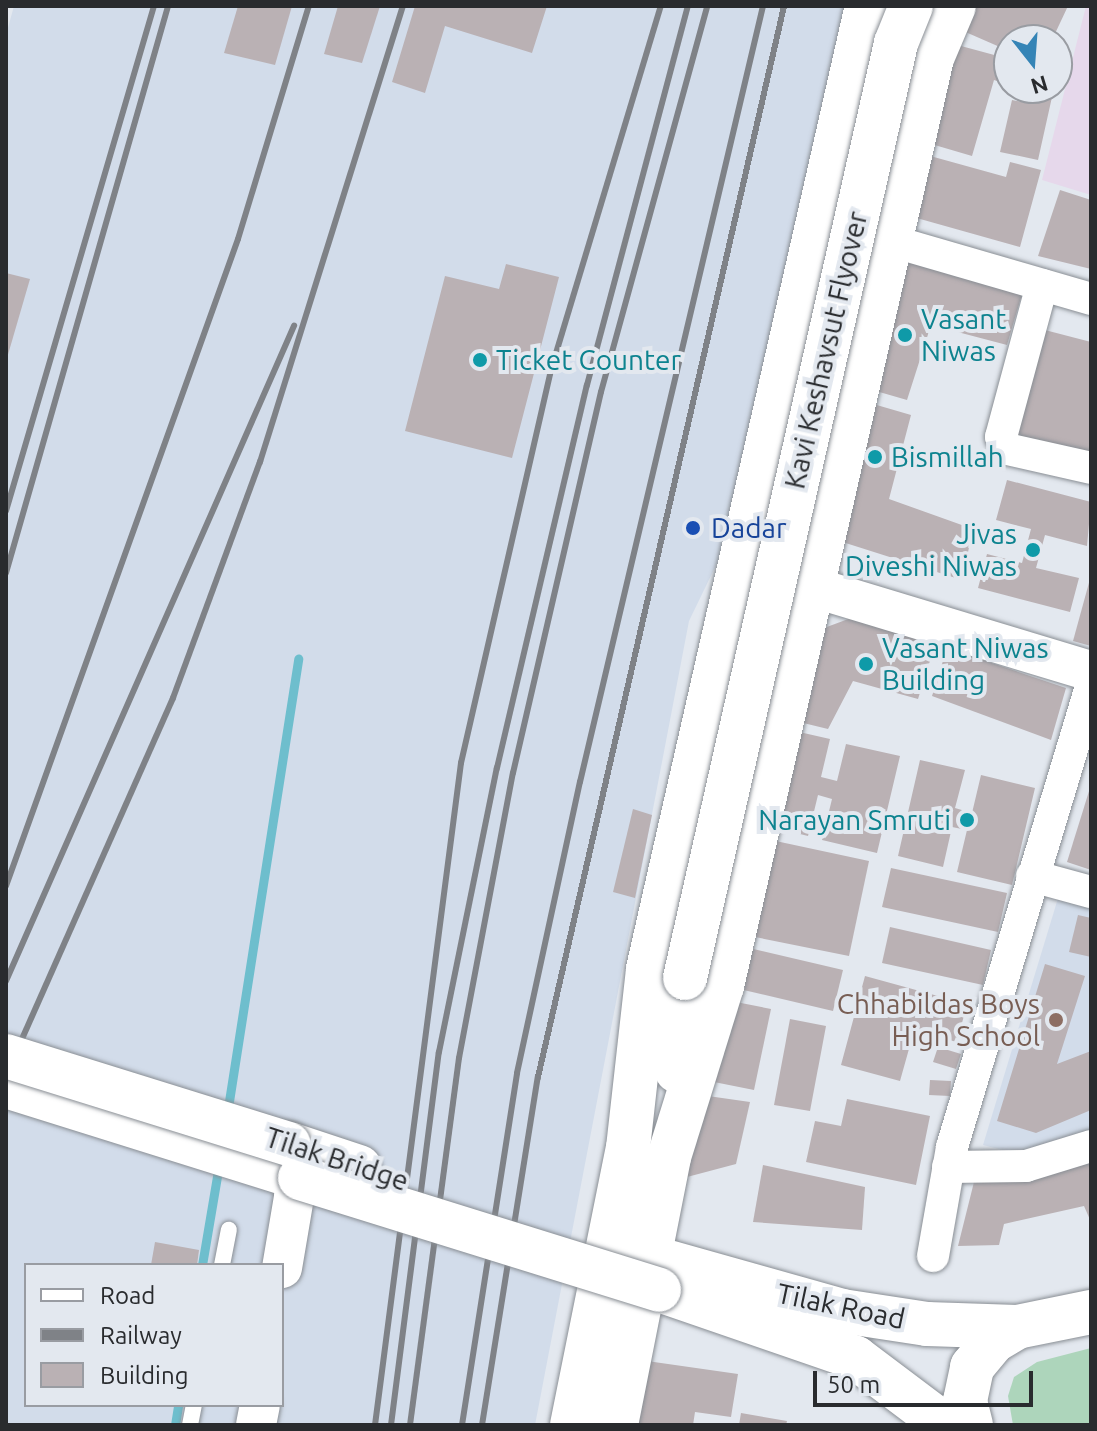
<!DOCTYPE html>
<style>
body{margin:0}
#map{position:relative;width:1097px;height:1431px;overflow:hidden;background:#e3e8ef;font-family:Ubuntu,sans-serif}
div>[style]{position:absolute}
.commercial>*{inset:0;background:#e6d8eb}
.built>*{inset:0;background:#d2dcea}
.green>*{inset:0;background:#add5bb}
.stream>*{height:9px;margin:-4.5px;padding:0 4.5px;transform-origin:4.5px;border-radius:4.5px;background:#6ebecd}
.building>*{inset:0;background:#bab1b4}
.roads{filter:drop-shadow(0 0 2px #898e94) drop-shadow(0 0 2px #898e94)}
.service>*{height:16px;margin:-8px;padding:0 8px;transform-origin:8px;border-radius:8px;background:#fff}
.minor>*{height:32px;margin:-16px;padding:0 16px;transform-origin:16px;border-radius:16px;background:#fff}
.tertiary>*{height:40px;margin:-20px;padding:0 20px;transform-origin:20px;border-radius:20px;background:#fff}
.secondary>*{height:44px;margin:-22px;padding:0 22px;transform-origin:22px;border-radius:22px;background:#fff}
.primary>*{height:44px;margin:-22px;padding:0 22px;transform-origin:22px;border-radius:22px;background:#fff}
.rail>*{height:6px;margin:-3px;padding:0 3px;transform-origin:3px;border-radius:3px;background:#7f8287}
.bridges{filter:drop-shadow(0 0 2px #898e94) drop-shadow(0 0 2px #898e94)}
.primary-bridge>*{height:44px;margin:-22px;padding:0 22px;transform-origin:22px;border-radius:22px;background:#fff}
.dots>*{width:22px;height:22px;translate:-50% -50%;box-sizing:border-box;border:4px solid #e3e8ef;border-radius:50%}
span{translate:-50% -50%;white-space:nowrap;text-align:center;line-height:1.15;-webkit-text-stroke:8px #e3e8ef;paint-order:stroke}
.culture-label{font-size:28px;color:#0d838f}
.left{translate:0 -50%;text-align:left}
.right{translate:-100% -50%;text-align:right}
.street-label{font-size:28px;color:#292b2e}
.transit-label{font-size:28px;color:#164399}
.education-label{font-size:28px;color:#785e54}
.frame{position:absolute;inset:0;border:8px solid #292b2e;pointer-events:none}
.legend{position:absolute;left:24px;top:1263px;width:260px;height:144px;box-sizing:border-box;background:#e3e8ef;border:2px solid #999ca2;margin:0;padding:10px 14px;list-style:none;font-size:24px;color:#292b2e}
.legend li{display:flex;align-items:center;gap:16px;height:40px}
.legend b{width:40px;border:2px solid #999ca2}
.north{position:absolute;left:993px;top:24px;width:80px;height:80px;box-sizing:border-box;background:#e3e8ef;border:2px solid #999ca2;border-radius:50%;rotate:163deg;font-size:22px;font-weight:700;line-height:32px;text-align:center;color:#292b2e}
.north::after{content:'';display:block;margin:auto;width:28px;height:36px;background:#3584b6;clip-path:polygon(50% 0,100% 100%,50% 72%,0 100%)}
.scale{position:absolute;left:813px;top:1371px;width:220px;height:36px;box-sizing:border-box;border:4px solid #292b2e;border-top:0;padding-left:10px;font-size:24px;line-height:28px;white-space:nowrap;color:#292b2e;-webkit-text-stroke:6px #e3e8ef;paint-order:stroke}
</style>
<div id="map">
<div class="commercial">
<div style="clip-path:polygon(1086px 6px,1091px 6px,1091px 195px,1042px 180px)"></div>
</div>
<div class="built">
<div style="clip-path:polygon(evenodd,14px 6px,855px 6px,735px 526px,689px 621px,535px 1425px,6px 1425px,6px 35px,14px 6px,26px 1265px,282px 1265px,282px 1405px,26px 1405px,26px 1265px)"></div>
<div style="clip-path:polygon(1059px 895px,1091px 905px,1091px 1134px,1034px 1158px,983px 1145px)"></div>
</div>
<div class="green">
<div style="clip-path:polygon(1091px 1348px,1091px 1425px,1013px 1425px,1008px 1396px,1014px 1377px,1037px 1362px)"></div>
</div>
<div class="stream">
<div style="left:227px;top:1114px;width:461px;rotate:-81.1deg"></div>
<div style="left:202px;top:1265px;width:102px;rotate:-80.4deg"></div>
<div style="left:175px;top:1425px;width:20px;rotate:-81deg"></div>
</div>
<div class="building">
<div style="clip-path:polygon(238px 6px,292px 6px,275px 65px,224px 53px)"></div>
<div style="clip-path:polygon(338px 6px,380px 6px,362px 63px,324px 54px)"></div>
<div style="clip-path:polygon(415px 6px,547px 6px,532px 53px,445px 26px,425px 93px,392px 82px)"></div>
<div style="clip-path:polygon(964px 6px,1068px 6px,1052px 40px,1009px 40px,1009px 51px,954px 27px)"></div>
<div style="clip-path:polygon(950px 43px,1009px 59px,1009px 85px,994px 80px,972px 156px,921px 141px)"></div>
<div style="clip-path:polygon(1031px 88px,1054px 88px,1038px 160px,1000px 152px,1012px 100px,1027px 103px)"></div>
<div style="clip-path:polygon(923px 154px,1006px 177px,1010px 162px,1041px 170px,1020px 247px,906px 215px)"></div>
<div style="clip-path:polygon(1060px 190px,1091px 200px,1091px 269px,1038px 256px)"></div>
<div style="clip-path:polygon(900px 258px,1022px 294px,1007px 345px,931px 325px,907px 400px,869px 389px)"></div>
<div style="clip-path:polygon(506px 264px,559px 277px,512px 458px,405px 431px,445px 276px,499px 289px)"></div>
<div style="clip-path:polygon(6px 273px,30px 279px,7px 358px,6px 358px)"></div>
<div style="clip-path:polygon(1041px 329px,1091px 342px,1091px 461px,1012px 440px)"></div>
<div style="clip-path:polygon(863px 401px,911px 415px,889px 499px,973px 529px,962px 580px,833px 539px)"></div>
<div style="clip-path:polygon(1007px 480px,1091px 502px,1087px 546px,1045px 535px,1036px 568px,1079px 578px,1070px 612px,978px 588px,987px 554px,1022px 563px,1031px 529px,996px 520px)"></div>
<div style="clip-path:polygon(1090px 579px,1091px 579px,1091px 646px,1073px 641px)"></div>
<div style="clip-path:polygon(851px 618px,935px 645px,918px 699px,853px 681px,828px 729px,791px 720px,816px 631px)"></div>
<div style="clip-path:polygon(947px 648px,1066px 688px,1051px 740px,932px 696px)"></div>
<div style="clip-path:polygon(786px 729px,830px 739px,821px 777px,837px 781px,846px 744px,900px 756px,877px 853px,822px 840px,832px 799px,818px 795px,808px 836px,764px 825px)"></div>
<div style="clip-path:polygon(920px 760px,965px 770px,955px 808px,972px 813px,981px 775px,1035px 788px,1012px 885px,957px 872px,967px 830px,952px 827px,943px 867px,898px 856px)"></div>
<div style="clip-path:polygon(1090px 788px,1091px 788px,1091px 870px,1067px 862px)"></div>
<div style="clip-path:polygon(633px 809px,652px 815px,635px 898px,613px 892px)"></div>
<div style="clip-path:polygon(771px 840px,869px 861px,849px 956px,750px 936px)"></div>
<div style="clip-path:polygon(891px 868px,1007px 893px,998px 932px,882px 907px)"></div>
<div style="clip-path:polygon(1078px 915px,1091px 918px,1091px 957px,1069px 952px)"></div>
<div style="clip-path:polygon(890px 927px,991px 950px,983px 985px,882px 963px)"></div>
<div style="clip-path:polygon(745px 947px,843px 970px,833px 1011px,735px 988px)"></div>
<div style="clip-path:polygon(1045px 964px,1085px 976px,1057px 1064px,1091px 1051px,1091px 1110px,1036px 1133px,997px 1121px)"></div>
<div style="clip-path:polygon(865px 976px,967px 1004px,957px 1042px,914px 1031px,900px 1081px,841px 1065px)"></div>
<div style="clip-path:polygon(726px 1000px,771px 1009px,754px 1090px,709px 1081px)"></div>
<div style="clip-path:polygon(790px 1019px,826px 1026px,810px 1111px,774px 1105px)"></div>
<div style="clip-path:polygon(938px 1047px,961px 1054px,956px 1069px,933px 1062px)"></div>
<div style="clip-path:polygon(930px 1080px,951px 1081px,950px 1096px,929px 1095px)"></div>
<div style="clip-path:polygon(701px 1095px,750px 1102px,736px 1164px,687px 1177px)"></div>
<div style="clip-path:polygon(847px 1099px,930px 1116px,916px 1185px,806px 1162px,815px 1121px,841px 1126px)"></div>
<div style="clip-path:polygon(1091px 1160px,1091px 1222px,1084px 1206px,1004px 1224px,999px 1245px,958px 1246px,974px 1182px)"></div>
<div style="clip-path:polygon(763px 1165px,865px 1187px,862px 1230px,753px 1222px)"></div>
<div style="clip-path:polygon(155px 1242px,199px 1250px,197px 1265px,151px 1265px)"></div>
<div style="clip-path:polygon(647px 1361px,738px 1374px,731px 1417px,695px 1412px,693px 1425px,637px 1425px)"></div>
<div style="clip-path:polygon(741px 1413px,787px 1421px,786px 1425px,739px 1425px)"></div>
</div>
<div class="roads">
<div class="service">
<div style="left:222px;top:1265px;width:36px;rotate:-79deg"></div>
<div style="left:190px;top:1425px;width:20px;rotate:-79deg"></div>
</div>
<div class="minor">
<div style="left:871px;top:235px;width:229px;rotate:16.2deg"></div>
<div style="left:1042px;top:285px;width:157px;rotate:105.1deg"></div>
<div style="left:1001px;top:437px;width:13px;rotate:63deg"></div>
<div style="left:1007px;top:449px;width:86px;rotate:12.7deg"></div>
<div style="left:1032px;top:876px;width:61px;rotate:15.2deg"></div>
<div style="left:948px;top:1167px;width:78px;rotate:-0.7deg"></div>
<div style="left:1026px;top:1166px;width:68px;rotate:-17.1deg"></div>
<div style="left:933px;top:1256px;width:111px;rotate:-80.1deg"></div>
<div style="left:952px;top:1147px;width:481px;rotate:-73.2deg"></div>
</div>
<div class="tertiary">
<div style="left:812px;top:587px;width:291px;rotate:16.8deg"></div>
<div style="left:282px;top:1268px;width:72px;rotate:-80.4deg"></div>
<div style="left:294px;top:1197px;width:48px;rotate:-71.9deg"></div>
<div style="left:256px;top:1425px;width:20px;rotate:-79deg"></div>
</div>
<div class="secondary">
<div style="left:572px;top:1425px;width:283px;rotate:-78.6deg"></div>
<div style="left:616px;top:1425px;width:273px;rotate:-78.8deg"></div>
</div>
<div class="primary">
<div style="left:677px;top:1071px;width:93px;rotate:-85.1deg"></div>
<div style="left:6px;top:1086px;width:308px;rotate:17.4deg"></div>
<div style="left:289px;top:1144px;width:74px;rotate:18.2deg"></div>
<div style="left:628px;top:1148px;width:180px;rotate:-83.6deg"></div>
<div style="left:648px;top:969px;width:988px;rotate:-77.19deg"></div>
<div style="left:669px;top:1157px;width:179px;rotate:-72.8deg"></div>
<div style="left:722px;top:986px;width:951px;rotate:-77.25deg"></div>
<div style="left:932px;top:58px;width:56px;rotate:-67.1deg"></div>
<div style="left:668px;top:1262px;width:181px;rotate:15.7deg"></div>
<div style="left:842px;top:1311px;width:86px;rotate:8.7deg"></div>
<div style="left:927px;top:1324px;width:90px;rotate:1.9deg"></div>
<div style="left:659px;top:1290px;width:208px;rotate:19deg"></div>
<div style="left:856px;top:1358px;width:111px;rotate:37deg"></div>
<div style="left:971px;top:1425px;width:25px;rotate:-104deg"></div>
<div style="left:965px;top:1401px;width:35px;rotate:-78deg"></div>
<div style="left:972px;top:1367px;width:34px;rotate:-50deg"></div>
<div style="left:994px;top:1341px;width:27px;rotate:-31deg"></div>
<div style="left:1017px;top:1327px;width:76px;rotate:-11.5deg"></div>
</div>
</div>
<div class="rail">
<div style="left:6px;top:511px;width:526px;rotate:-73.67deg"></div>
<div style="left:6px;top:573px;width:590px;rotate:-74.05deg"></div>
<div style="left:6px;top:886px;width:687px;rotate:-70.27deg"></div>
<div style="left:238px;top:239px;width:244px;rotate:-73.1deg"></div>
<div style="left:6px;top:981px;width:716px;rotate:-66.27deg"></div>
<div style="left:6px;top:1075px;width:412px;rotate:-66.1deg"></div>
<div style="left:173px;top:698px;width:252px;rotate:-69.8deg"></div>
<div style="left:260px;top:462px;width:478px;rotate:-72.6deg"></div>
<div style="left:375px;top:1425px;width:668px;rotate:-82.6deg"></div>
<div style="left:461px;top:763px;width:400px;rotate:-77.1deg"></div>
<div style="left:550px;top:373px;width:383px;rotate:-73.2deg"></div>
<div style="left:391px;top:1425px;width:376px;rotate:-82.7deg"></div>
<div style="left:439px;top:1052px;width:290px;rotate:-78.5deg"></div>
<div style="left:497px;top:768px;width:393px;rotate:-76.8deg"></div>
<div style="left:587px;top:385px;width:392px;rotate:-75.1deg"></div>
<div style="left:410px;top:1425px;width:370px;rotate:-82.4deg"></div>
<div style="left:459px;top:1058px;width:290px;rotate:-79.3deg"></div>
<div style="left:513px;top:773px;width:391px;rotate:-77deg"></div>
<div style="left:601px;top:392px;width:400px;rotate:-74.6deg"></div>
<div style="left:462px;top:1425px;width:356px;rotate:-81.1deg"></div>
<div style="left:517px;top:1073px;width:298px;rotate:-77.8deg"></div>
<div style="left:580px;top:782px;width:797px;rotate:-76.73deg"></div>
<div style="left:482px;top:1425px;width:352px;rotate:-80.9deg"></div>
<div style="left:538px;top:1077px;width:1099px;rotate:-77.06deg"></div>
</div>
<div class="bridges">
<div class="primary-bridge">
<div style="left:685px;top:978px;width:959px;rotate:-77.28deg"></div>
<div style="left:896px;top:43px;width:40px;rotate:-68deg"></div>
<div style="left:6px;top:1056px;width:296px;rotate:17.3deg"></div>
<div style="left:300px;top:1178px;width:376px;rotate:17.3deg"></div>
</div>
</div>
<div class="dots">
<div style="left:905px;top:335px;background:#0f9aa8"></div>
<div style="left:480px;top:360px;background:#0f9aa8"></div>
<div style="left:875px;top:457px;background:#0f9aa8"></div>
<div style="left:693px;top:528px;background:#1a4fb4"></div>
<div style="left:1033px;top:550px;background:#0f9aa8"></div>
<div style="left:866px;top:664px;background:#0f9aa8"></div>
<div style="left:967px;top:820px;background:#0f9aa8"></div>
<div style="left:1056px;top:1020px;background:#8d6e63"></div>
</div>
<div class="culture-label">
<span class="left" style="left:921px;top:335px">Vasant<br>Niwas</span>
<span class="left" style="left:496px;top:360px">Ticket Counter</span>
<span class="left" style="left:891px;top:457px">Bismillah</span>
<span class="right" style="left:1017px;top:550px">Jivas<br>Diveshi Niwas</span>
<span class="left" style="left:882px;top:664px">Vasant Niwas<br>Building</span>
<span class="right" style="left:951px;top:820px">Narayan Smruti</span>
</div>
<div class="street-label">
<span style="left:826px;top:350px;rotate:-77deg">Kavi Keshavsut Flyover</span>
<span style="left:337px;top:1159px;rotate:18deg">Tilak Bridge</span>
<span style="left:841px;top:1306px;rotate:12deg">Tilak Road</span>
</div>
<div class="transit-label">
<span class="left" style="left:711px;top:528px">Dadar</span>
</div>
<div class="education-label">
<span class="right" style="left:1040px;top:1020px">Chhabildas Boys<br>High School</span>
</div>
<div class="frame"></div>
<ul class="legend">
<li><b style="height:10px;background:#fff"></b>Road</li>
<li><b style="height:10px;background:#7f8287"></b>Railway</li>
<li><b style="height:22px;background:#bab1b4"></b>Building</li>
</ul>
<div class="north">N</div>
<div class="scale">50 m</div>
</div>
